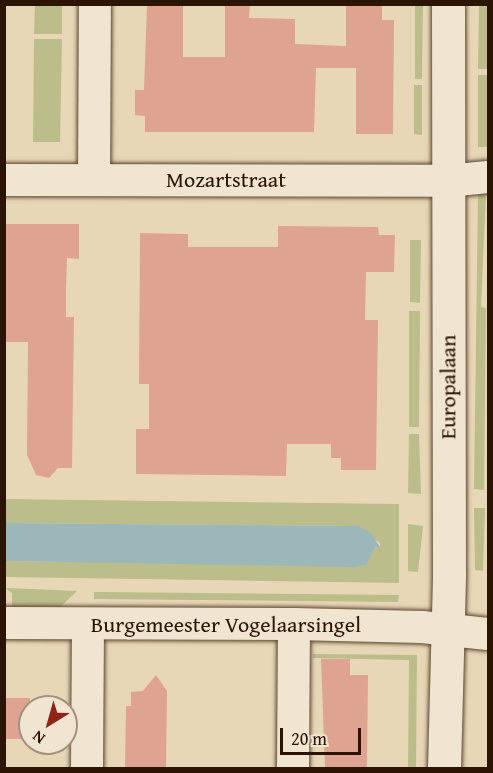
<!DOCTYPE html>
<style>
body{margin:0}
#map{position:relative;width:493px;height:773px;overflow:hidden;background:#e8d7b7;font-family:"Gentium Book Plus",serif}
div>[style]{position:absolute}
.green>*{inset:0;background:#bbbd8a}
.water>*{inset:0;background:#9cb7ba}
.building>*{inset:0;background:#dfa392}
.roads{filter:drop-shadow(0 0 2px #5b452f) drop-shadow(0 0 2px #5b452f)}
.minor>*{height:32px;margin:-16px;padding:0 16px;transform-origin:16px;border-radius:16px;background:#f0e5d0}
.tertiary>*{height:33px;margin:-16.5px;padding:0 16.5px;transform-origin:16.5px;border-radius:16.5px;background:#f0e5d0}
span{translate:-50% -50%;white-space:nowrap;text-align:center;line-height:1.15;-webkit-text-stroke:5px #f0e5d0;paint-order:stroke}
.street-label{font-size:22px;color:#2c1402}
.frame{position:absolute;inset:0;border:6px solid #2c1402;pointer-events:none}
.north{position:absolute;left:18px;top:695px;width:60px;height:60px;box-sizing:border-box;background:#f0e5d0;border:2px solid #a2917e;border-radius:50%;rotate:217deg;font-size:16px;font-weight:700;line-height:24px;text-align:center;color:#2c1402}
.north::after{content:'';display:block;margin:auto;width:21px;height:27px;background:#8f2418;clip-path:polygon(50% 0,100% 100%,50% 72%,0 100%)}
.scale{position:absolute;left:280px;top:728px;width:81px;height:27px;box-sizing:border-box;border:3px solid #2c1402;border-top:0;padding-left:8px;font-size:18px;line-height:21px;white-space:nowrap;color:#2c1402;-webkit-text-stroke:4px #f0e5d0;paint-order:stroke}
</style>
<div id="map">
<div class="green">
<div style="clip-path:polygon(35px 5px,62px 5px,62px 34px,34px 34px)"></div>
<div style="clip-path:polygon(415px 5px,423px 5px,422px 79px,415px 79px)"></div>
<div style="clip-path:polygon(479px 5px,488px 5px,487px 69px,478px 69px)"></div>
<div style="clip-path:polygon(34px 39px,62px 39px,60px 142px,33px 142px)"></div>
<div style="clip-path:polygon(478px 75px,487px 75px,487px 147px,478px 147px)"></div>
<div style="clip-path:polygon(414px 85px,422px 85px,422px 135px,414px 134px)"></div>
<div style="clip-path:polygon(478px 193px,486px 193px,481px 307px,486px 308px,484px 490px,474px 489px)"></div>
<div style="clip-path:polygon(410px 240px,421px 240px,420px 303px,410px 302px)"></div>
<div style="clip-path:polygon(409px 311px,420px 311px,419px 427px,409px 427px)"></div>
<div style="clip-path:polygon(409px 434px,419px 434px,421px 494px,408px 493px)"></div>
<div style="clip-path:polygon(5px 499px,399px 504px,399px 583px,5px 577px,5px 561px,75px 562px,380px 547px,380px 543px,357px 526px,5px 523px)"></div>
<div style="clip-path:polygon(474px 508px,485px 508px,483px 571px,475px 570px)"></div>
<div style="clip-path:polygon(408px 524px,423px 526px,418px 572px,408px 571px)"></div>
<div style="clip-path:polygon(5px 588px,32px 589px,77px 591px,55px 612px,12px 613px,12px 593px)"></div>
<div style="clip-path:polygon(94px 592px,399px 595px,398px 602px,94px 599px)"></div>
<div style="clip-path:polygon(313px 654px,417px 655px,416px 768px,408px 768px,409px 660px,313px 658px)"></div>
</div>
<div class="water">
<div style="clip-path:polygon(5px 523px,358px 526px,371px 533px,380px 547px,375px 547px,366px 565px,352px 567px,5px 561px)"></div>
</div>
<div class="building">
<div style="clip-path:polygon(147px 4px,183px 4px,183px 57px,225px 57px,225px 4px,250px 4px,249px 18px,295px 19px,295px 44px,346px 46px,346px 4px,382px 4px,382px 20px,394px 20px,393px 134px,356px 134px,356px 68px,316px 68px,314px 132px,145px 132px,145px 116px,135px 115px,135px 90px,144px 90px)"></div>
<div style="clip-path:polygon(4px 224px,79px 224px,79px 259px,67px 258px,66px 289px,66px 317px,74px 317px,72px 468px,58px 468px,49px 478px,36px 475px,27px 455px,28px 342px,4px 342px)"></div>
<div style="clip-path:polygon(278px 226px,378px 227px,379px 235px,395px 235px,394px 272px,366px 272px,365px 320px,378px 320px,376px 470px,341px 470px,341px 458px,331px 458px,331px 444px,287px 444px,286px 476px,136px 474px,136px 429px,149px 429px,149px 384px,139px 384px,140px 233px,188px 234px,188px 247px,278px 247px)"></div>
<div style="clip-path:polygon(321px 659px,350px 659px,350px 675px,368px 675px,367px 768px,325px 768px)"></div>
<div style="clip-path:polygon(156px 675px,167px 691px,166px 768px,125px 768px,126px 706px,131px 706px,131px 692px,143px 691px)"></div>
<div style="clip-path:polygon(4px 698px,30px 698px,30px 739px,4px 739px)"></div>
</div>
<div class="roads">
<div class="minor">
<div style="left:4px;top:180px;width:443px;rotate:0.1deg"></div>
<div style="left:447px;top:181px;width:41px;rotate:-5.6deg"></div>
<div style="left:94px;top:180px;width:176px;rotate:-89.7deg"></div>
<div style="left:4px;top:623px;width:290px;rotate:0.2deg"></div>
<div style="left:294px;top:624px;width:128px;rotate:1.3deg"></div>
<div style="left:422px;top:627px;width:66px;rotate:6.1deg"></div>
<div style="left:87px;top:768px;width:144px;rotate:-89.6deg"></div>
<div style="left:293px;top:768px;width:144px;rotate:-89.6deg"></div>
</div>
<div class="tertiary">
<div style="left:444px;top:768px;width:194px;rotate:-88.5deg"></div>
<div style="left:449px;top:574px;width:570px;rotate:-90.1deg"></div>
</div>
</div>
<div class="street-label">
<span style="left:226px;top:180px">Mozartstraat</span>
<span style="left:448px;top:387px;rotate:-90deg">Europalaan</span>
<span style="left:226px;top:625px">Burgemeester Vogelaarsingel</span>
</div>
<div class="frame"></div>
<div class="north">N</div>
<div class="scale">20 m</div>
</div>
